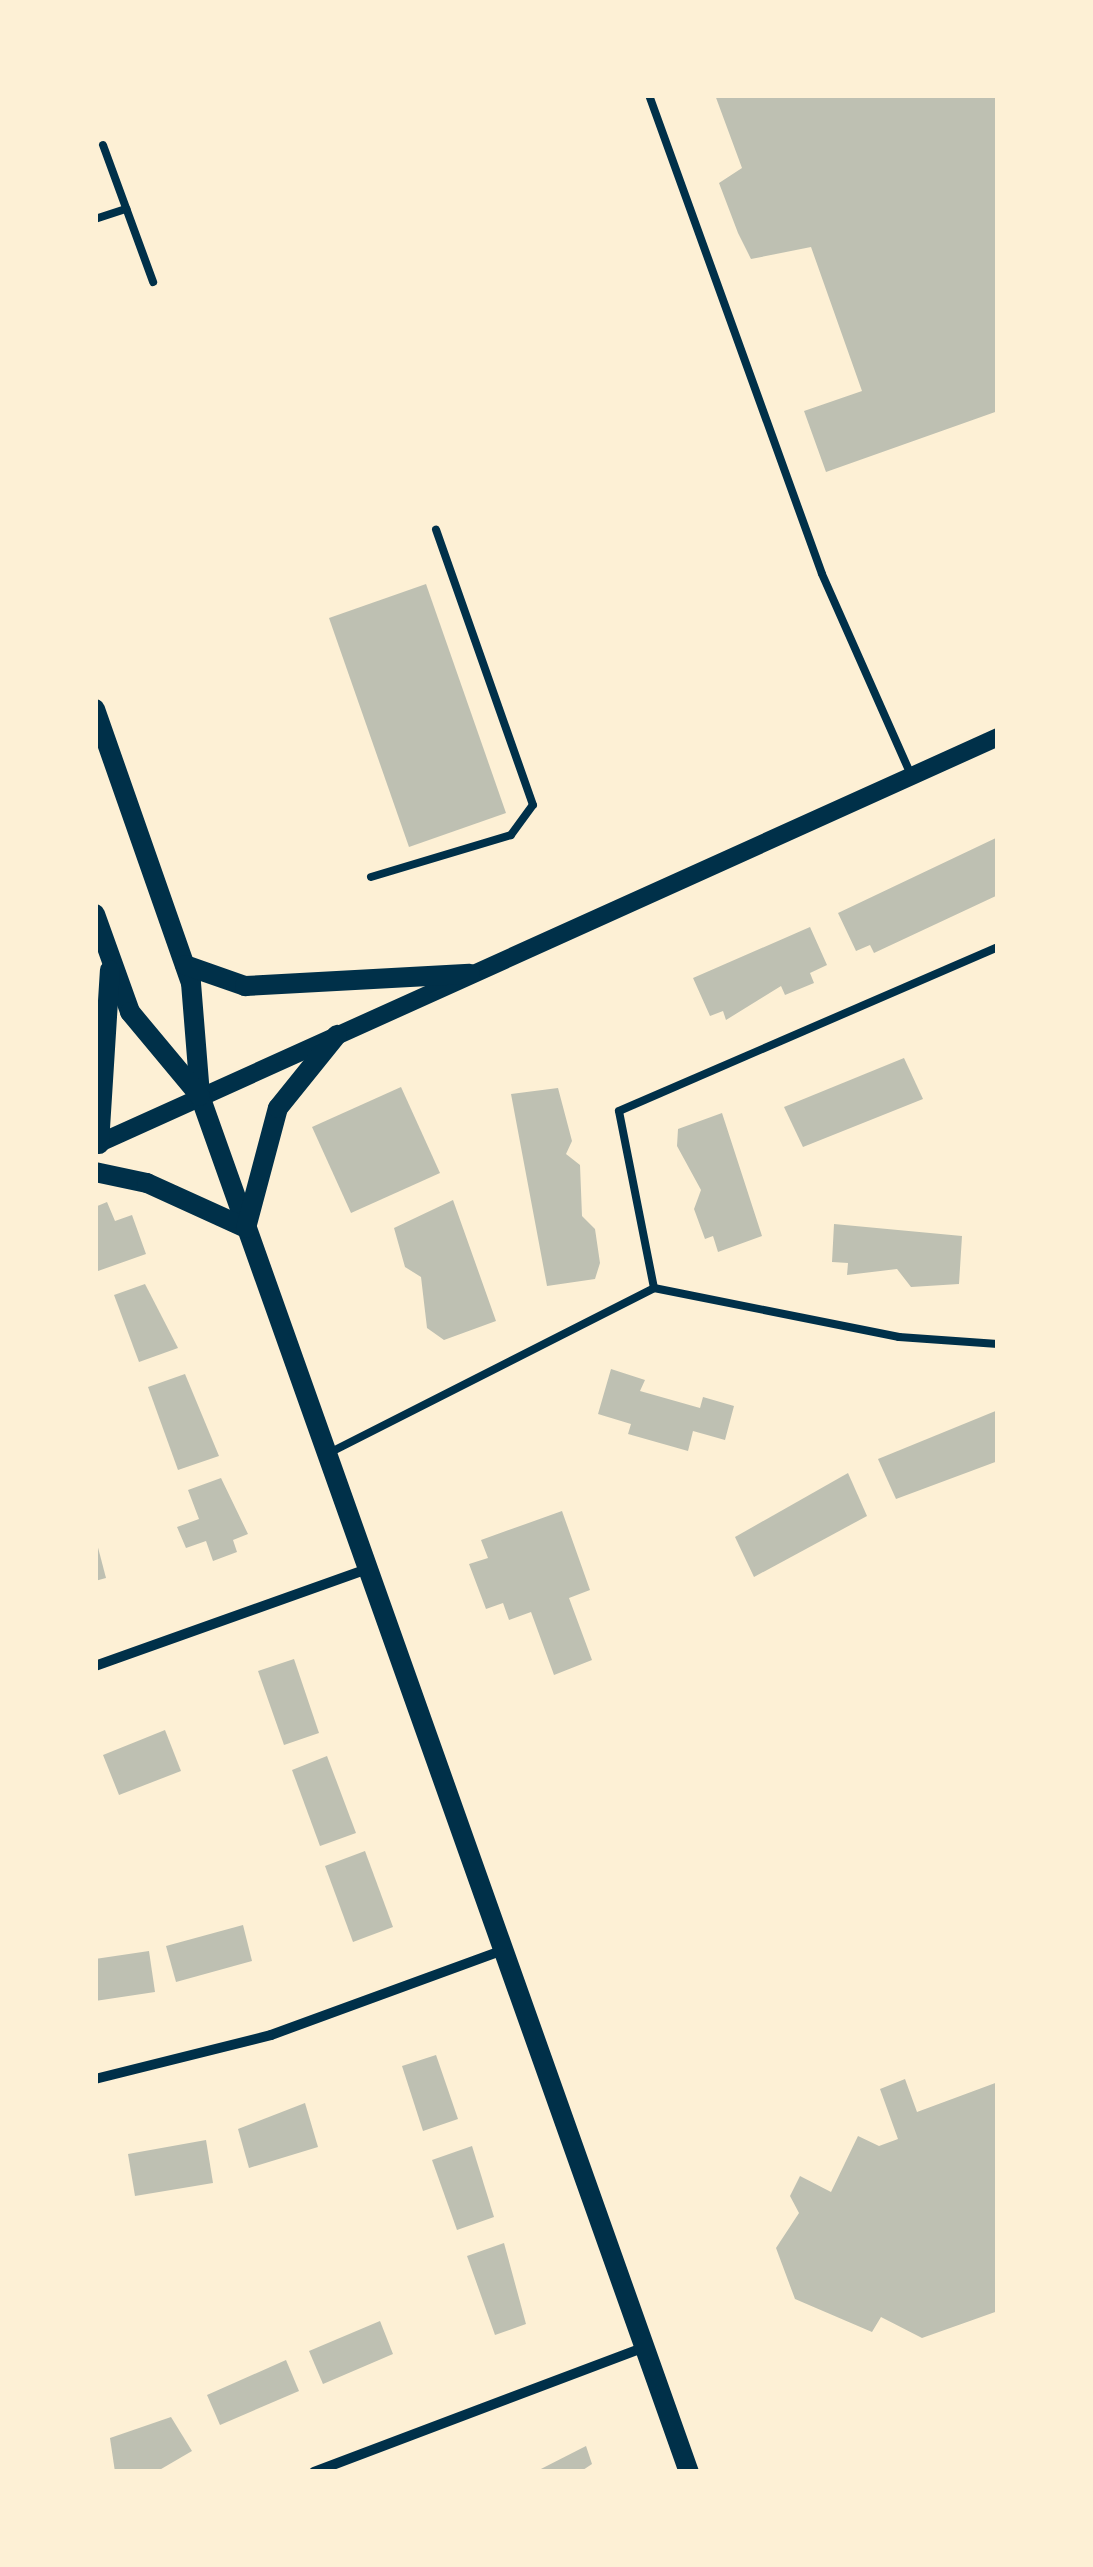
<!DOCTYPE html>
<style>
body{margin:0}
#map{position:relative;width:1093px;height:2567px;overflow:hidden;background:#fdf0d5;font-family:"Zilla Slab",serif}
div>[style]{position:absolute}
.building>*{inset:0;background:#bec0b2}
.service>*{height:8px;margin:-4px;padding:0 4px;transform-origin:4px;border-radius:4px;background:#003049}
.minor>*{height:10px;margin:-5px;padding:0 5px;transform-origin:5px;border-radius:5px;background:#003049}
.tertiary>*{height:18px;margin:-9px;padding:0 9px;transform-origin:9px;border-radius:9px;background:#003049}
.secondary>*{height:20px;margin:-10px;padding:0 10px;transform-origin:10px;border-radius:10px;background:#003049}
span{translate:-50% -50%;white-space:nowrap;text-align:center;line-height:1.15;-webkit-text-stroke:8px #fdf0d5;paint-order:stroke}
.frame{position:absolute;inset:0;border:98px solid #fdf0d5;pointer-events:none}
</style>
<div id="map">
<div class="building">
<div style="clip-path:polygon(715px 95px,998px 95px,998px 411px,826px 472px,804px 411px,862px 391px,811px 247px,751px 259px,738px 233px,719px 183px,742px 168px)"></div>
<div style="clip-path:polygon(426px 584px,506px 813px,409px 847px,329px 618px)"></div>
<div style="clip-path:polygon(998px 837px,998px 895px,874px 953px,870px 945px,856px 951px,838px 913px)"></div>
<div style="clip-path:polygon(810px 927px,827px 965px,810px 973px,814px 983px,785px 995px,781px 986px,726px 1020px,723px 1011px,710px 1016px,693px 978px)"></div>
<div style="clip-path:polygon(904px 1058px,923px 1099px,803px 1147px,784px 1107px)"></div>
<div style="clip-path:polygon(401px 1087px,440px 1173px,351px 1213px,312px 1127px)"></div>
<div style="clip-path:polygon(558px 1088px,572px 1141px,566px 1154px,580px 1165px,582px 1216px,595px 1229px,600px 1263px,595px 1279px,547px 1286px,511px 1094px)"></div>
<div style="clip-path:polygon(722px 1113px,762px 1236px,718px 1252px,713px 1236px,705px 1239px,694px 1209px,701px 1190px,677px 1146px,678px 1129px)"></div>
<div style="clip-path:polygon(453px 1200px,496px 1321px,444px 1340px,427px 1328px,421px 1277px,405px 1267px,394px 1228px)"></div>
<div style="clip-path:polygon(107px 1202px,115px 1221px,132px 1215px,146px 1254px,98px 1271px,95px 1207px)"></div>
<div style="clip-path:polygon(834px 1224px,962px 1236px,959px 1284px,911px 1287px,897px 1269px,847px 1275px,848px 1263px,832px 1262px)"></div>
<div style="clip-path:polygon(145px 1284px,178px 1348px,139px 1362px,114px 1295px)"></div>
<div style="clip-path:polygon(611px 1369px,645px 1380px,640px 1391px,700px 1408px,703px 1397px,734px 1406px,725px 1440px,693px 1431px,688px 1451px,628px 1434px,631px 1424px,598px 1414px)"></div>
<div style="clip-path:polygon(185px 1374px,219px 1456px,178px 1470px,148px 1387px)"></div>
<div style="clip-path:polygon(998px 1410px,998px 1461px,896px 1499px,878px 1459px)"></div>
<div style="clip-path:polygon(848px 1473px,867px 1516px,754px 1577px,735px 1537px)"></div>
<div style="clip-path:polygon(221px 1478px,248px 1534px,233px 1540px,237px 1552px,213px 1561px,206px 1541px,186px 1548px,177px 1527px,199px 1519px,188px 1490px)"></div>
<div style="clip-path:polygon(562px 1511px,590px 1590px,569px 1598px,592px 1660px,554px 1675px,531px 1612px,509px 1620px,503px 1603px,486px 1609px,469px 1564px,488px 1558px,481px 1540px)"></div>
<div style="clip-path:polygon(95px 1536px,106px 1578px,95px 1581px)"></div>
<div style="clip-path:polygon(294px 1659px,319px 1733px,284px 1745px,258px 1671px)"></div>
<div style="clip-path:polygon(165px 1730px,181px 1771px,119px 1795px,103px 1755px)"></div>
<div style="clip-path:polygon(327px 1756px,356px 1833px,320px 1846px,292px 1770px)"></div>
<div style="clip-path:polygon(365px 1851px,393px 1927px,353px 1942px,325px 1866px)"></div>
<div style="clip-path:polygon(243px 1925px,252px 1961px,176px 1982px,166px 1946px)"></div>
<div style="clip-path:polygon(149px 1951px,155px 1992px,95px 2001px,95px 1959px)"></div>
<div style="clip-path:polygon(436px 2055px,458px 2119px,423px 2131px,402px 2066px)"></div>
<div style="clip-path:polygon(905px 2079px,917px 2112px,998px 2082px,998px 2311px,922px 2338px,881px 2317px,872px 2332px,795px 2299px,776px 2248px,799px 2213px,790px 2196px,800px 2176px,831px 2192px,858px 2136px,879px 2146px,898px 2139px,880px 2089px)"></div>
<div style="clip-path:polygon(305px 2103px,318px 2147px,249px 2168px,238px 2129px)"></div>
<div style="clip-path:polygon(206px 2140px,213px 2183px,135px 2196px,128px 2154px)"></div>
<div style="clip-path:polygon(472px 2146px,494px 2217px,457px 2230px,432px 2160px)"></div>
<div style="clip-path:polygon(504px 2243px,526px 2324px,495px 2335px,467px 2256px)"></div>
<div style="clip-path:polygon(380px 2321px,393px 2354px,323px 2384px,309px 2351px)"></div>
<div style="clip-path:polygon(286px 2360px,299px 2391px,220px 2425px,207px 2395px)"></div>
<div style="clip-path:polygon(171px 2417px,192px 2451px,156px 2472px,115px 2472px,110px 2438px)"></div>
<div style="clip-path:polygon(586px 2446px,592px 2464px,580px 2472px,535px 2472px)"></div>
</div>
<div class="service">
<div style="left:649px;top:95px;width:509px;rotate:70.14deg"></div>
<div style="left:822px;top:574px;width:220px;rotate:66.1deg"></div>
<div style="left:103px;top:145px;width:146px;rotate:69.9deg"></div>
<div style="left:95px;top:219px;width:33px;rotate:-18deg"></div>
<div style="left:371px;top:877px;width:146px;rotate:-16.7deg"></div>
<div style="left:511px;top:835px;width:37px;rotate:-54deg"></div>
<div style="left:533px;top:805px;width:292px;rotate:-109.4deg"></div>
<div style="left:654px;top:1288px;width:180px;rotate:-101.2deg"></div>
<div style="left:619px;top:1111px;width:413px;rotate:-23.4deg"></div>
<div style="left:654px;top:1288px;width:250px;rotate:11.3deg"></div>
<div style="left:899px;top:1337px;width:99px;rotate:4deg"></div>
<div style="left:329px;top:1453px;width:364px;rotate:-26.9deg"></div>
</div>
<div class="minor">
<div style="left:95px;top:1666px;width:286px;rotate:-19.6deg"></div>
<div style="left:95px;top:2079px;width:181px;rotate:-14deg"></div>
<div style="left:271px;top:2035px;width:242px;rotate:-20.1deg"></div>
<div style="left:314px;top:2472px;width:352px;rotate:-20.7deg"></div>
</div>
<div class="tertiary">
<div style="left:95px;top:1145px;width:991px;rotate:-24.31deg"></div>
</div>
<div class="secondary">
<div style="left:95px;top:709px;width:290px;rotate:70.7deg"></div>
<div style="left:191px;top:983px;width:113px;rotate:85.4deg"></div>
<div style="left:200px;top:1096px;width:1460px;rotate:70.44deg"></div>
<div style="left:95px;top:914px;width:104px;rotate:70.3deg"></div>
<div style="left:130px;top:1012px;width:109px;rotate:50.2deg"></div>
<div style="left:185px;top:965px;width:64px;rotate:19.3deg"></div>
<div style="left:245px;top:986px;width:225px;rotate:-3.1deg"></div>
<div style="left:99px;top:1144px;width:174px;rotate:-86.4deg"></div>
<div style="left:95px;top:1172px;width:53px;rotate:11.9deg"></div>
<div style="left:147px;top:1183px;width:109px;rotate:24.4deg"></div>
<div style="left:246px;top:1228px;width:124px;rotate:-75.1deg"></div>
<div style="left:278px;top:1108px;width:94px;rotate:-51.1deg"></div>
</div>
<div class="frame"></div>
</div>
